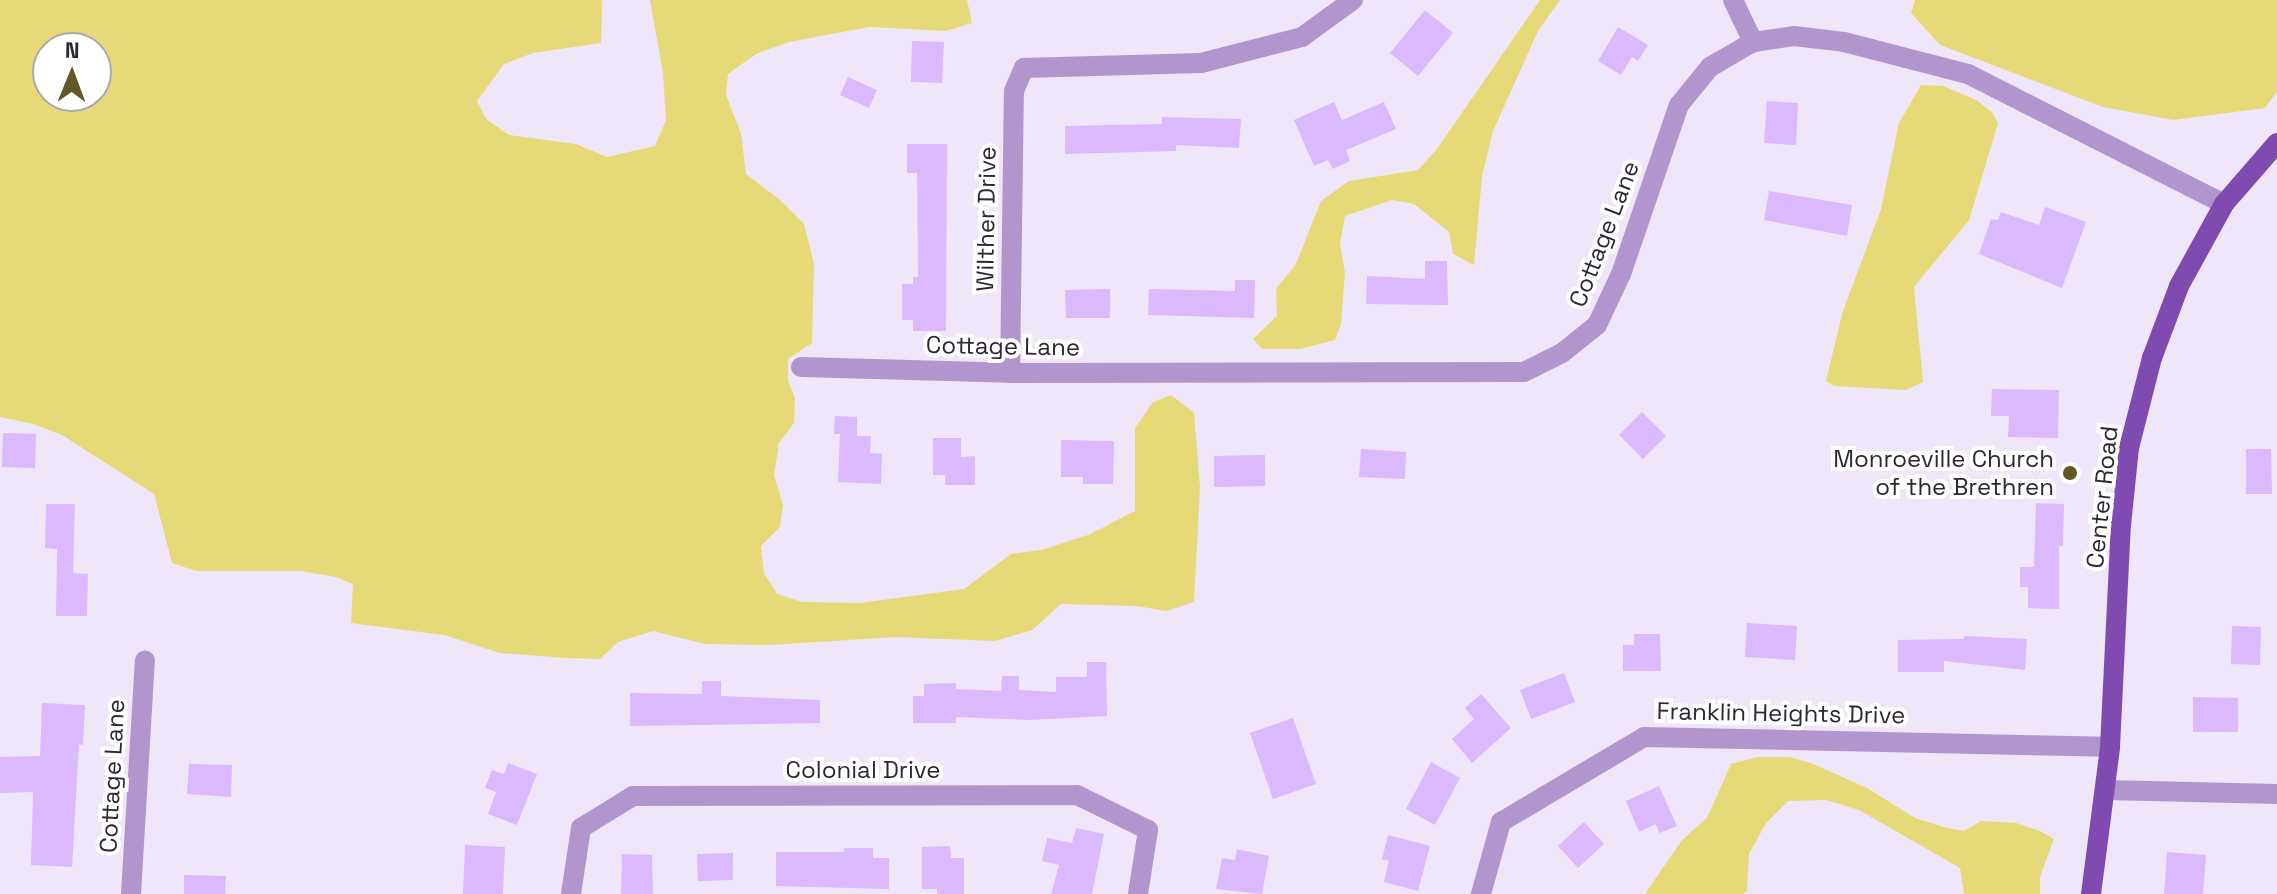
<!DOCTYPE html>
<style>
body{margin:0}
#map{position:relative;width:2277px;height:894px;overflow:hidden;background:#efe6fa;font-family:"Space Grotesk",sans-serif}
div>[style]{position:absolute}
.green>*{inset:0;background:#e6da78}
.building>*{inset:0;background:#dab9ff}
.minor>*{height:20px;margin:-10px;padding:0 10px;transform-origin:10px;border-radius:10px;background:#b196ce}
.major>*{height:20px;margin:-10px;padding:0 10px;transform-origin:10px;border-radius:10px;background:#804bb1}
.dots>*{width:22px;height:22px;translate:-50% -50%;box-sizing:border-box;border:4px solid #fff;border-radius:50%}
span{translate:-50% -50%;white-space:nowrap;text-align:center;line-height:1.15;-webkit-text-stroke:8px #fff;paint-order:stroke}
.street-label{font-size:24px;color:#2d2734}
.poi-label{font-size:24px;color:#2d2734}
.right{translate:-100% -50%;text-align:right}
.north{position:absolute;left:32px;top:32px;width:80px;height:80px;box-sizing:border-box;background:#fff;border:2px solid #aba9ae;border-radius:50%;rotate:1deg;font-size:22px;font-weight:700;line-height:32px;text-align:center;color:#2d2734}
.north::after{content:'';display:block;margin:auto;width:28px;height:36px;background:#605926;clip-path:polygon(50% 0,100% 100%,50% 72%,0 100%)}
</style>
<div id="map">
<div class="green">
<div style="clip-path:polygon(evenodd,0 0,602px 0,601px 43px,533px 53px,504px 64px,477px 101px,486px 119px,509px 135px,576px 144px,607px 157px,655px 146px,666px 120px,663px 73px,650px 0,967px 0,972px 23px,946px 31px,869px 27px,789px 42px,756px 54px,728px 74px,726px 95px,741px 133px,746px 174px,780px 200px,804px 224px,814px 264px,812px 343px,788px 359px,788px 381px,795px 398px,794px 423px,779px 443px,774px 475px,783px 505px,780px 527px,761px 546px,764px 573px,777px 594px,802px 602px,860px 603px,964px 589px,1011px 554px,1041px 550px,1088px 535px,1135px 511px,1135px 428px,1153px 402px,1171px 395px,1194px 413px,1200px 487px,1194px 602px,1166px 611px,1137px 606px,1061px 604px,1032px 630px,995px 641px,895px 637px,770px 645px,705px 644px,653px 631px,618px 642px,600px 659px,566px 658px,500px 653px,444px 635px,351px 623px,353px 584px,336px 577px,300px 571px,196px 571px,172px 563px,154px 494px,62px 435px,33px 424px,0 417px,0 0,48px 48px,96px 48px,96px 96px,48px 96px,48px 48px)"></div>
<div style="clip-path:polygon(1540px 0,1560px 0,1538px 31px,1493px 131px,1482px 176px,1474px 265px,1453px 254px,1449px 232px,1414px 204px,1392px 200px,1345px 216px,1340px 243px,1345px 273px,1341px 324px,1335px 340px,1300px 349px,1262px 349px,1253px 339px,1277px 316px,1276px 289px,1296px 264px,1321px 201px,1349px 181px,1418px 170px,1437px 149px)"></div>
<div style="clip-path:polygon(1915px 0,2277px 0,2277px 92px,2265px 108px,2173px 120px,2103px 107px,1940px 45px,1911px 13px)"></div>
<div style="clip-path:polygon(1921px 85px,1943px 86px,1976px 100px,1992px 112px,1998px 123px,1969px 220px,1914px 287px,1923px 382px,1906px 390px,1834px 386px,1826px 381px,1842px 314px,1881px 209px,1899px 123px)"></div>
<div style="clip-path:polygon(1757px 757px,1789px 757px,1811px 763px,1867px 788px,1915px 818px,1947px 828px,1964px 831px,1981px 821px,2016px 823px,2040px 831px,2054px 839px,2040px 877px,2040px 894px,1964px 894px,1960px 868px,1859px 810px,1826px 800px,1788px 801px,1766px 823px,1749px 854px,1747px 891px,1743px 894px,1645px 894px,1682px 840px,1707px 818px,1731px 764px)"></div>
</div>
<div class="building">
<div style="clip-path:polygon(1425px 10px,1453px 33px,1418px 76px,1390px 53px)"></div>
<div style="clip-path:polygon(1618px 27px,1648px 45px,1638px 61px,1632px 57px,1621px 75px,1598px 61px)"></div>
<div style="clip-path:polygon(912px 41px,944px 42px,942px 83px,911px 82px)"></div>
<div style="clip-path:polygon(848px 77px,877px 90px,869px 108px,840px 95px)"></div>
<div style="clip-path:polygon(1767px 101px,1798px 103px,1796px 145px,1764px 143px)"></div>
<div style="clip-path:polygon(1334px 102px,1342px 120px,1384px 102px,1396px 129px,1346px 150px,1350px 161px,1333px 169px,1328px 160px,1314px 166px,1294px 120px)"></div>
<div style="clip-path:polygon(1162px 117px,1241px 119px,1239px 148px,1176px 145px,1176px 151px,1065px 154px,1065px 126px,1162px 124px)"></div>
<div style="clip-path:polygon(907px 144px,947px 144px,946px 331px,913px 331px,913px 320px,902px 320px,902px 284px,913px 284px,913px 277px,918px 277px,917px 173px,907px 173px)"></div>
<div style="clip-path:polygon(1769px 191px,1852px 205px,1847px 236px,1764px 220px)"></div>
<div style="clip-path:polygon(2045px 207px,2086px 222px,2062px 288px,1979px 254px,1991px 219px,1998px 220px,2001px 212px,2039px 225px)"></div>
<div style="clip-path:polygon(1425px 261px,1447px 261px,1448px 305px,1366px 304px,1367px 276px,1425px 279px)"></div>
<div style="clip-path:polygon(1235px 280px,1255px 280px,1254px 318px,1148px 315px,1149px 289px,1235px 291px)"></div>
<div style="clip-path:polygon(1110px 289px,1110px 318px,1066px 318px,1065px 290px)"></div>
<div style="clip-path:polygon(1992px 389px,2059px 390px,2058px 438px,2008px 437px,2009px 416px,1991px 416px)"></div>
<div style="clip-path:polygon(1642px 412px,1666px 436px,1643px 459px,1619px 435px)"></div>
<div style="clip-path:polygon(835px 416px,857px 417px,857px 436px,871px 436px,870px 453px,882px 454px,881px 484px,838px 482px,840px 434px,834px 434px)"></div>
<div style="clip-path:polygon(3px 433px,36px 434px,35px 468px,2px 467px)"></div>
<div style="clip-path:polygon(933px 438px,961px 438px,961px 457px,975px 456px,975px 485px,945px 485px,945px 475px,933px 475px)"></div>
<div style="clip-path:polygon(1061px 440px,1114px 441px,1113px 484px,1083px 484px,1083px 477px,1061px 477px)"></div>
<div style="clip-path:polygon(1361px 449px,1406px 452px,1405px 479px,1359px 477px)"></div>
<div style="clip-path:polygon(2246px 449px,2271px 449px,2272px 494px,2246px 494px)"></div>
<div style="clip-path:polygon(1265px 455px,1265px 486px,1214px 487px,1214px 456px)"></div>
<div style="clip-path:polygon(2036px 503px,2064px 504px,2063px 546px,2059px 546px,2059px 609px,2028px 608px,2028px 587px,2020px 587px,2020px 567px,2034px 567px)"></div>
<div style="clip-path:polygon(46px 504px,75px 504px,73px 573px,88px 574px,87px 616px,56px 616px,57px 549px,45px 548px)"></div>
<div style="clip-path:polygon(1747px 623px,1797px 626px,1795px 660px,1745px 657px)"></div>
<div style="clip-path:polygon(2232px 626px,2261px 627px,2260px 665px,2231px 664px)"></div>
<div style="clip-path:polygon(1634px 634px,1660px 634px,1661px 671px,1623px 671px,1623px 645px,1634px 645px)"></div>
<div style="clip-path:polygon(1964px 636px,2027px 639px,2025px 670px,1944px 661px,1944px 672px,1898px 672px,1898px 640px,1964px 639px)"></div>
<div style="clip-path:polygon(1087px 662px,1106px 662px,1107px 716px,1028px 720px,956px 717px,956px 723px,913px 723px,913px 696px,924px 696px,924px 684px,956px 683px,956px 689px,1001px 691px,1002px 676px,1019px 676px,1019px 690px,1056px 692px,1056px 677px,1087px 677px)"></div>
<div style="clip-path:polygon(1564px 673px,1575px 702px,1531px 719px,1520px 690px)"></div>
<div style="clip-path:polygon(702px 681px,721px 681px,721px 696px,820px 700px,820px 723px,630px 726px,630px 693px,702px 694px)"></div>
<div style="clip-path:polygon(1481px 694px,1511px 728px,1472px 763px,1452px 739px,1474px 719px,1465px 708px)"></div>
<div style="clip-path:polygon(2193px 697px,2238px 698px,2238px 732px,2193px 732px)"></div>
<div style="clip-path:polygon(42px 703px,85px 705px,83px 745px,79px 744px,72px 867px,31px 865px,33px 792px,0 793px,0 757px,40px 756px)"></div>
<div style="clip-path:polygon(1293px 718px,1316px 784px,1273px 799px,1250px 733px)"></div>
<div style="clip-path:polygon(1431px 762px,1460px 778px,1435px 825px,1406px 809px)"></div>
<div style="clip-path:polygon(508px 763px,537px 774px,517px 825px,488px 814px,496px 792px,485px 788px,492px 770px,504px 774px)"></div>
<div style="clip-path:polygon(189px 764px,232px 765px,231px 797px,187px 794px)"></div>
<div style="clip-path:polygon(1659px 786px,1677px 826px,1659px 833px,1656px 824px,1639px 832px,1626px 801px)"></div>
<div style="clip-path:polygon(1584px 822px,1604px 844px,1578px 868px,1558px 846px)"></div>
<div style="clip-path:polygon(1076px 828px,1104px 834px,1092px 894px,1051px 894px,1059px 865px,1042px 861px,1047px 838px,1072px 843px)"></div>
<div style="clip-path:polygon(1388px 835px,1430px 846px,1418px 891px,1384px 882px,1389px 861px,1382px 859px)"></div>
<div style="clip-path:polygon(465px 845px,505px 847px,503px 894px,463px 894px)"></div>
<div style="clip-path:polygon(950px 846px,951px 858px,964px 858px,964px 894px,937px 894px,937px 889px,922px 889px,922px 847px)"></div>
<div style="clip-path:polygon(844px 848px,873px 848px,873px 858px,889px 858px,889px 889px,776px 886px,776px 852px,844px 852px)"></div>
<div style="clip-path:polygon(1237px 849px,1269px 856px,1262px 894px,1216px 889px,1222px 858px,1235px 860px)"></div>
<div style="clip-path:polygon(2167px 852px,2206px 855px,2203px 894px,2164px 894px)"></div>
<div style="clip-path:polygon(733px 853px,733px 880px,698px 881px,697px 854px)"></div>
<div style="clip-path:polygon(622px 854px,652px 855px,653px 894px,621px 894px)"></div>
<div style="clip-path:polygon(184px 875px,226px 876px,225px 894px,184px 894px)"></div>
</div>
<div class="minor">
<div style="left:1733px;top:0;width:47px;rotate:64.5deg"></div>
<div style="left:801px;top:367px;width:209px;rotate:1.6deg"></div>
<div style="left:1010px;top:373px;width:514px;rotate:-0.11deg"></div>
<div style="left:1524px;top:372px;width:42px;rotate:-26.6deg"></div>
<div style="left:1562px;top:353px;width:45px;rotate:-38.7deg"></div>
<div style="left:1597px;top:325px;width:56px;rotate:-64.8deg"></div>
<div style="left:1621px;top:274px;width:179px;rotate:-71.1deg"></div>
<div style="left:1679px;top:105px;width:49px;rotate:-50.8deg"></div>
<div style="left:1710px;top:67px;width:50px;rotate:-30.2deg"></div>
<div style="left:1753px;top:42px;width:41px;rotate:-8.3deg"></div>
<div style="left:1794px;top:36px;width:50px;rotate:6.8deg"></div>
<div style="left:1844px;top:42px;width:128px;rotate:14.5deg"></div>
<div style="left:1968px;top:74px;width:287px;rotate:26.9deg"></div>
<div style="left:1010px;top:373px;width:282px;rotate:-89.2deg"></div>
<div style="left:1014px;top:91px;width:25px;rotate:-67deg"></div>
<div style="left:1024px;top:68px;width:177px;rotate:-1.6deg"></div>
<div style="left:1201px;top:63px;width:104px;rotate:-14.4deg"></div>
<div style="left:1302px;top:37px;width:63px;rotate:-36deg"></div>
<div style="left:2106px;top:790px;width:171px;rotate:1.3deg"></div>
<div style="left:131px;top:894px;width:234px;rotate:-86.6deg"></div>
<div style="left:571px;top:894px;width:67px;rotate:-81.4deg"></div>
<div style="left:581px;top:828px;width:61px;rotate:-31.6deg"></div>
<div style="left:633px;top:796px;width:444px;rotate:-0.1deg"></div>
<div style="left:1077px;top:795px;width:79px;rotate:26.2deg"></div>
<div style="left:1148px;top:830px;width:65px;rotate:98.9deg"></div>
<div style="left:1481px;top:894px;width:75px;rotate:-74.5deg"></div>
<div style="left:1501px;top:822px;width:166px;rotate:-30.7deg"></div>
<div style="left:1644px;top:737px;width:466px;rotate:1.2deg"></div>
</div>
<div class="major">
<div style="left:2091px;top:894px;width:148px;rotate:-82.6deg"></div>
<div style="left:2110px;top:747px;width:222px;rotate:-87.2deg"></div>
<div style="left:2121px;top:525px;width:77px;rotate:-84.1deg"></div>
<div style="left:2129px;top:448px;width:93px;rotate:-75.7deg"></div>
<div style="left:2152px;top:358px;width:77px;rotate:-69.4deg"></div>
<div style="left:2179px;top:286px;width:94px;rotate:-61.2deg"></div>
<div style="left:2224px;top:204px;width:81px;rotate:-49deg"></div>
</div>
<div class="dots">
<div style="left:2070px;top:473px;background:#605926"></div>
</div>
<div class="street-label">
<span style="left:986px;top:219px;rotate:-89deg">Wilther Drive</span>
<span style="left:1604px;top:234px;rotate:-69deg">Cottage Lane</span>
<span style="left:1003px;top:346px;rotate:1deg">Cottage Lane</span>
<span style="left:2102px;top:497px;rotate:-84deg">Center Road</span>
<span style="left:1781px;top:713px;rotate:1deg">Franklin Heights Drive</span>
<span style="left:863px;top:770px">Colonial Drive</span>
<span style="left:112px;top:776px;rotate:-87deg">Cottage Lane</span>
</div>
<div class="poi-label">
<span class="right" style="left:2054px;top:473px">Monroeville Church<br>of the Brethren</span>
</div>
<div class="north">N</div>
</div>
